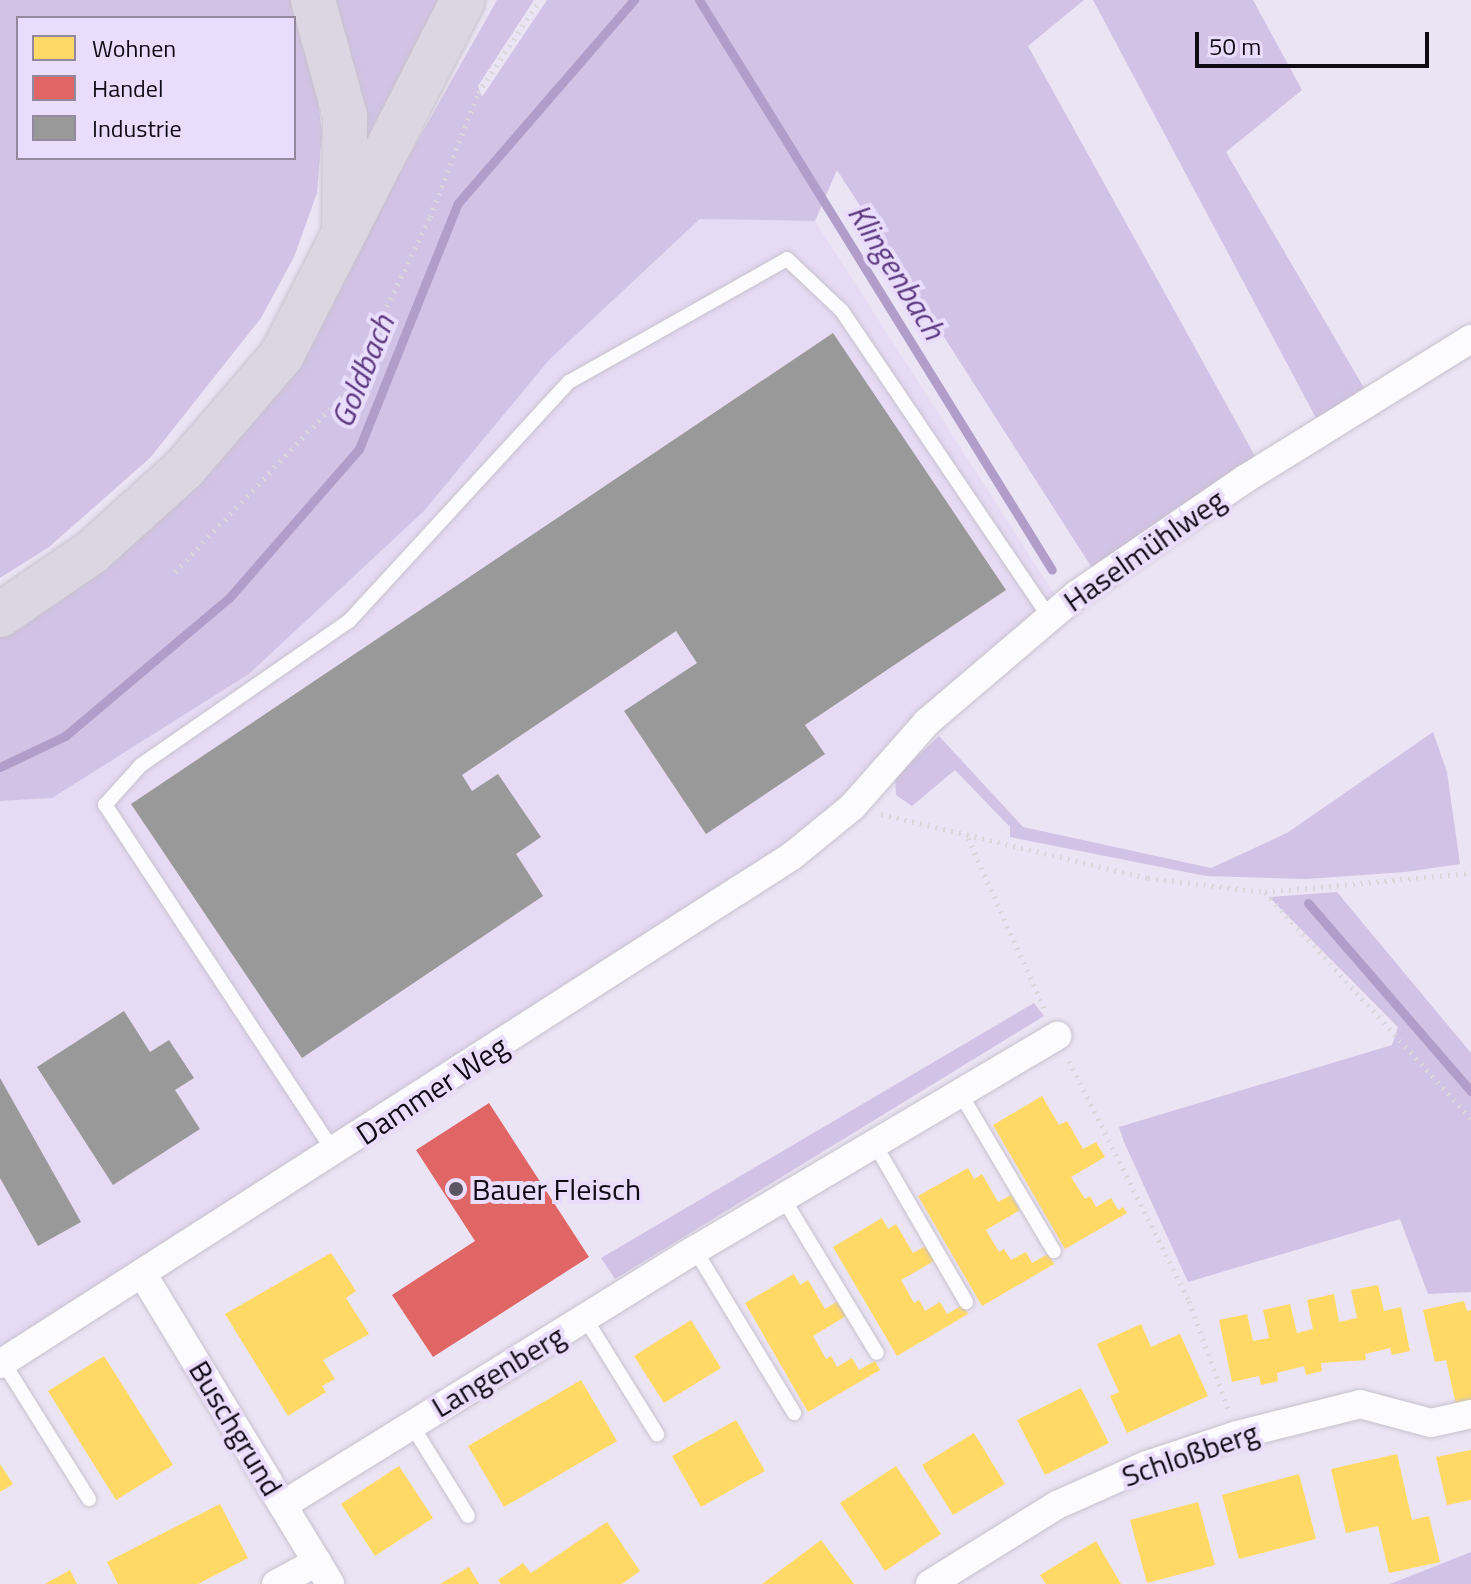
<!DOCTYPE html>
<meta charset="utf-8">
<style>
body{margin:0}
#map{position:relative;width:1471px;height:1584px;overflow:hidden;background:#ebe4f4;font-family:"Titillium Web",sans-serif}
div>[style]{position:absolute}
.built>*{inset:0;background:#e6daf5}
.green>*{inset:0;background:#d2c2e5}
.homes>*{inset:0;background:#ffd966}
.shops>*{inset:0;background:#e06666}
.industry>*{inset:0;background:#999}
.stream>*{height:9px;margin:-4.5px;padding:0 4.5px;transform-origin:4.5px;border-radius:4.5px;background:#b09dc9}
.path>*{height:5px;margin-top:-2.5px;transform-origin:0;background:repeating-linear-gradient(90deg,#d9d7dc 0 2px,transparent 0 8px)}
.roads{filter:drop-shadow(0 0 2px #c7c2ce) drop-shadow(0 0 2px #c7c2ce)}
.service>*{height:14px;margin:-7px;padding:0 7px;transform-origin:7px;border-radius:7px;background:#fcfbfd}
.minor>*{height:28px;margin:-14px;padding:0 14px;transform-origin:14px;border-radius:14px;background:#fcfbfd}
.motorway>*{height:44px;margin:-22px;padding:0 22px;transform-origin:22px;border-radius:22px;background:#dbd6e1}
.dots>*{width:22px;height:22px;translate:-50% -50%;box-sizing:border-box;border:4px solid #eaddfb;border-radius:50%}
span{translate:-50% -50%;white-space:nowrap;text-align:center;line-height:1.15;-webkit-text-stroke:8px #eaddfb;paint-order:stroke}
.street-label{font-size:30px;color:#0f0a14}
.poi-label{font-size:30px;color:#0f0a14}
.left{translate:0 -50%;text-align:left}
.water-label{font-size:32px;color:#5d3a80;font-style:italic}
.legend{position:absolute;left:16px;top:16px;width:280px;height:144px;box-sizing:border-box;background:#eaddfb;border:2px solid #92899f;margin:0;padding:10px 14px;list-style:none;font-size:24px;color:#0f0a14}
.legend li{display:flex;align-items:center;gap:16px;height:40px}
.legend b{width:40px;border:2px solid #92899f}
.scale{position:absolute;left:1195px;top:32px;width:234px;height:36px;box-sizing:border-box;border:4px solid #0f0a14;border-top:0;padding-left:10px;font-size:24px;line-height:28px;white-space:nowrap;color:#0f0a14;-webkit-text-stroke:6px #eaddfb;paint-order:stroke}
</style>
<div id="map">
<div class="built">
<div style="clip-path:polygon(701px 219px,815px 221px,1058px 600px,848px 803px,0 1356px,0 801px,52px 798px,249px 674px,424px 511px,549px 360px)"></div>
</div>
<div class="green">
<div style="clip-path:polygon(evenodd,0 0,293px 0,314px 68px,322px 132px,317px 193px,294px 257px,261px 318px,150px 458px,49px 547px,0 578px,0 0,18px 18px,294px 18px,294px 158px,18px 158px,18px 18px)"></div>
<div style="clip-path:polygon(332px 0,445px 0,354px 180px)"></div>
<div style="clip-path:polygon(497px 0,534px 0,478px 86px,482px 97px,547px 0,1084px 0,1028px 46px,1255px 456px,1094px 571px,837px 170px,815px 221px,700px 219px,549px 360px,424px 511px,249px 674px,52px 798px,0 801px,0 636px,129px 544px,401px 170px)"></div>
<div style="clip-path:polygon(1093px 0,1253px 0,1302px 90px,1226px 152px,1364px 388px,1316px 418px)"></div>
<div style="clip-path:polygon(1433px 732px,1447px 772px,1460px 864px,1405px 872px,1306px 879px,1206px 876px,1010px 837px,1010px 827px,955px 770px,912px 806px,896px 795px,895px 777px,939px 736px,1023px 827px,1211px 868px,1287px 833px)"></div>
<div style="clip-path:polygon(1337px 892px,1471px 1053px,1471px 1292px,1428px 1294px,1400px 1219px,1188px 1282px,1124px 1142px,1119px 1127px,1392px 1045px,1398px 1027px,1269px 897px)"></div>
<div style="clip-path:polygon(1034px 1003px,1044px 1016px,615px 1279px,601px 1258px)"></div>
<div style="clip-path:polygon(1471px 1552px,1471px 1584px,1390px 1584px)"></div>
</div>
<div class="homes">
<div style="clip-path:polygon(1042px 1096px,1059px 1125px,1067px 1121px,1083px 1149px,1096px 1142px,1105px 1157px,1071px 1177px,1085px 1199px,1090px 1196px,1096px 1207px,1111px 1198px,1118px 1210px,1123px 1207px,1127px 1213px,1065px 1249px,993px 1125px)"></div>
<div style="clip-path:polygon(968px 1168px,974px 1179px,982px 1174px,998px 1202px,1011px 1195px,1020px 1210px,986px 1230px,999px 1252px,1004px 1249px,1011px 1260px,1026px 1252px,1032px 1263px,1048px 1254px,1054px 1264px,982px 1306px,918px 1196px)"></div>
<div style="clip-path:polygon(882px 1218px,888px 1229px,896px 1224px,913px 1253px,926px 1246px,934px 1261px,901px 1280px,914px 1303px,919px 1300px,925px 1311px,940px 1302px,947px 1314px,963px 1305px,968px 1314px,897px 1356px,833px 1247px)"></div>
<div style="clip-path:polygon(331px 1253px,356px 1291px,346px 1298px,369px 1334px,323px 1360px,335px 1379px,322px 1386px,326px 1392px,288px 1416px,225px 1314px)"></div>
<div style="clip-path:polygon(794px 1274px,800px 1285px,808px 1280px,825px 1309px,838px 1301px,846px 1316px,813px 1336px,826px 1359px,831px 1356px,837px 1367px,852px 1358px,859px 1370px,875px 1361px,880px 1370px,808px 1412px,745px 1303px)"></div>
<div style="clip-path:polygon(1378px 1285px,1384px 1311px,1401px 1307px,1410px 1351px,1392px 1355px,1390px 1348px,1365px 1354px,1366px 1360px,1321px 1363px,1322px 1371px,1306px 1375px,1304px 1366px,1277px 1373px,1278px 1381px,1261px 1385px,1259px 1376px,1232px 1382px,1219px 1320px,1247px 1314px,1253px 1341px,1269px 1338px,1263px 1310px,1290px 1304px,1297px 1333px,1313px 1329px,1307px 1300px,1334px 1294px,1339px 1322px,1357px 1318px,1351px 1290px)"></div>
<div style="clip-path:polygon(1464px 1301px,1467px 1311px,1471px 1310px,1471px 1406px,1457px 1409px,1446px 1360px,1435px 1362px,1423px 1310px)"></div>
<div style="clip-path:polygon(691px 1320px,721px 1368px,664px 1403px,634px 1356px)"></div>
<div style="clip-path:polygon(1141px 1324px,1151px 1347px,1180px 1334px,1208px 1396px,1127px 1433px,1110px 1396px,1119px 1392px,1097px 1344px)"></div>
<div style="clip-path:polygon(104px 1356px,173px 1465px,116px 1500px,48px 1391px)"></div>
<div style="clip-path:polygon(581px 1380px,617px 1441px,504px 1507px,468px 1446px)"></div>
<div style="clip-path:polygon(1081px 1388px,1109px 1443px,1045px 1475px,1017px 1420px)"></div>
<div style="clip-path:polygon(736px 1420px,765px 1471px,701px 1507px,672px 1456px)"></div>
<div style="clip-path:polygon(974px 1433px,1005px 1484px,953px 1515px,922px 1465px)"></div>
<div style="clip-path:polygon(1471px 1450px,1471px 1500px,1447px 1505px,1436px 1457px)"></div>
<div style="clip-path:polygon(1397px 1454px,1412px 1520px,1429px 1516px,1440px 1562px,1389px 1573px,1378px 1526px,1346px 1533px,1331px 1469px)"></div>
<div style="clip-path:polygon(0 1464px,13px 1484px,0 1492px)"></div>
<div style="clip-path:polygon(399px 1466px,433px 1518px,375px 1556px,341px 1504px)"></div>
<div style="clip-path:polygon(896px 1466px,941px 1534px,885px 1571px,840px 1503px)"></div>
<div style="clip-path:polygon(1299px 1474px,1316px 1539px,1239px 1559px,1222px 1495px)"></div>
<div style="clip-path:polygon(1198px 1502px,1215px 1565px,1147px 1583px,1130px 1520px)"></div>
<div style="clip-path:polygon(220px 1504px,248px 1558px,198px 1584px,118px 1584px,107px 1562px)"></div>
<div style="clip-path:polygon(607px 1522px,640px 1571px,622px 1584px,501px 1584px,498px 1580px,523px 1563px,531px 1573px)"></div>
<div style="clip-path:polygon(821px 1540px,854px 1584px,762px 1584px)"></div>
<div style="clip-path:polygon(1096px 1541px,1121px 1584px,1046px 1584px,1040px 1575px)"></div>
<div style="clip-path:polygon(469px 1567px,479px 1584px,440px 1584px)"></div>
<div style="clip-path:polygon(70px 1570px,77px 1584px,45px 1584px)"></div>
</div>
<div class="shops">
<div style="clip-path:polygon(489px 1103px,589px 1257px,433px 1357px,392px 1295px,475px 1241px,416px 1150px)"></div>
</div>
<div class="industry">
<div style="clip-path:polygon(833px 333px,1006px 590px,805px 725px,825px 754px,706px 834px,624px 711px,697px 663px,676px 631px,462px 775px,472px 791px,498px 774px,541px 837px,516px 854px,543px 896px,302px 1058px,131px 804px)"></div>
<div style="clip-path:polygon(124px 1011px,150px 1052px,169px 1040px,194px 1078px,175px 1090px,200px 1129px,113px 1185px,37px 1067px)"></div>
<div style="clip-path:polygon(0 1078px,81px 1222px,38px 1246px,0 1178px)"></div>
</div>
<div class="stream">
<div style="left:699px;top:0;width:670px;rotate:58.23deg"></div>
<div style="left:0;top:767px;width:72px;rotate:-25.5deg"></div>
<div style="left:65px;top:736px;width:214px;rotate:-40.1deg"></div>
<div style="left:229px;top:598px;width:198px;rotate:-48.9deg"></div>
<div style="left:359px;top:449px;width:265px;rotate:-68.1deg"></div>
<div style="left:458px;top:203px;width:269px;rotate:-49.1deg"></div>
<div style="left:1308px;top:903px;width:249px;rotate:49.1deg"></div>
</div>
<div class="path">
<div style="left:175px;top:572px;width:247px;rotate:-46.5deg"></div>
<div style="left:345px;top:393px;width:195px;rotate:-64.2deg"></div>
<div style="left:430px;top:217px;width:133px;rotate:-68.8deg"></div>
<div style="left:478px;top:93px;width:112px;rotate:-56.3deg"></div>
<div style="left:881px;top:814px;width:275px;rotate:13.5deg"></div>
<div style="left:1148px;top:878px;width:118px;rotate:6.8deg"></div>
<div style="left:1265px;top:892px;width:207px;rotate:-5.3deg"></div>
<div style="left:968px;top:838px;width:191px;rotate:65.9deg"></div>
<div style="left:1265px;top:892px;width:306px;rotate:47.7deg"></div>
<div style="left:1069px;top:1061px;width:268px;rotate:63.4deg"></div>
<div style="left:1189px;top:1301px;width:114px;rotate:70deg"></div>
</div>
<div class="roads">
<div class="service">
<div style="left:960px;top:1093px;width:184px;rotate:59.3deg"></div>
<div style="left:874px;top:1143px;width:184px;rotate:59.9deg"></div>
<div style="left:334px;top:1152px;width:416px;rotate:-123.4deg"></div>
<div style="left:105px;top:805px;width:54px;rotate:-48deg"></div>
<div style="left:141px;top:765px;width:253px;rotate:-34.7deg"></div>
<div style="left:349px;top:621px;width:325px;rotate:-47.4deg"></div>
<div style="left:569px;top:382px;width:250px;rotate:-29.4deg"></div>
<div style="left:787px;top:259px;width:76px;rotate:43.4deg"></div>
<div style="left:842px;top:311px;width:369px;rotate:55.9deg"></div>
<div style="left:783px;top:1198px;width:181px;rotate:58.8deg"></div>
<div style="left:695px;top:1250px;width:191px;rotate:58.7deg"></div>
<div style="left:585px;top:1318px;width:137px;rotate:58.2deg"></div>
<div style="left:3px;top:1362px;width:162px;rotate:57.9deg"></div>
<div style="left:411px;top:1424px;width:108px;rotate:58.2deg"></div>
</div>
<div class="minor">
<div style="left:142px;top:1273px;width:363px;rotate:58.8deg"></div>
<div style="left:0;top:1364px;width:941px;rotate:-32.68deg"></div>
<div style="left:792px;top:856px;width:79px;rotate:-39.3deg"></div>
<div style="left:853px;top:806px;width:112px;rotate:-48.6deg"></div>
<div style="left:927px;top:722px;width:196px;rotate:-40.4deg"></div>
<div style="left:1076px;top:595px;width:205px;rotate:-34.5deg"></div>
<div style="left:1245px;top:479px;width:266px;rotate:-31.8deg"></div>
<div style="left:283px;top:1505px;width:485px;rotate:-31.8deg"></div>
<div style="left:695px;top:1250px;width:421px;rotate:-30.6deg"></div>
<div style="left:276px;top:1584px;width:47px;rotate:-28.2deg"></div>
<div style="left:930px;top:1584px;width:150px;rotate:-31.9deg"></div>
<div style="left:1057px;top:1505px;width:98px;rotate:-24deg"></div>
<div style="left:1147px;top:1465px;width:95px;rotate:-18.4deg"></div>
<div style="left:1237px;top:1435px;width:127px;rotate:-14.1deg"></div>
<div style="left:1360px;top:1404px;width:73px;rotate:15deg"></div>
<div style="left:1431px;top:1423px;width:41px;rotate:-12.7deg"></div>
</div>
<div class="motorway">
<div style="left:313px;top:0;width:120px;rotate:74.6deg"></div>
<div style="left:345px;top:116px;width:109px;rotate:90.5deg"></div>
<div style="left:0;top:615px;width:112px;rotate:-34.4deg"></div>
<div style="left:92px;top:552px;width:124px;rotate:-42.1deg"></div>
<div style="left:184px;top:469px;width:150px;rotate:-49.3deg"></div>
<div style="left:282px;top:355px;width:398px;rotate:-63deg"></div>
</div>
</div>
<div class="dots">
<div style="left:456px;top:1189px;background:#5c5662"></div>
</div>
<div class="street-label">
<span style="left:1144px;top:550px;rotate:-35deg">Haselmühlweg</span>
<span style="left:432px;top:1090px;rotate:-33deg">Dammer Weg</span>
<span style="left:498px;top:1371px;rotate:-31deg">Langenberg</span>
<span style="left:236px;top:1428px;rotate:59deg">Buschgrund</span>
<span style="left:1190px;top:1454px;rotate:-19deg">Schloßberg</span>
</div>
<div class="poi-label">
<span class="left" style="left:472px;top:1189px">Bauer Fleisch</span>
</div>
<div class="water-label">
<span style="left:897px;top:271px;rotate:58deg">Klingenbach</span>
<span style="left:362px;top:371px;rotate:-68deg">Goldbach</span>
</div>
<ul class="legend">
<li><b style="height:22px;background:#ffd966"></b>Wohnen</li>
<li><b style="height:22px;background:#e06666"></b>Handel</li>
<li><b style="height:22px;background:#999"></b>Industrie</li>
</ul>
<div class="scale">50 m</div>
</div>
